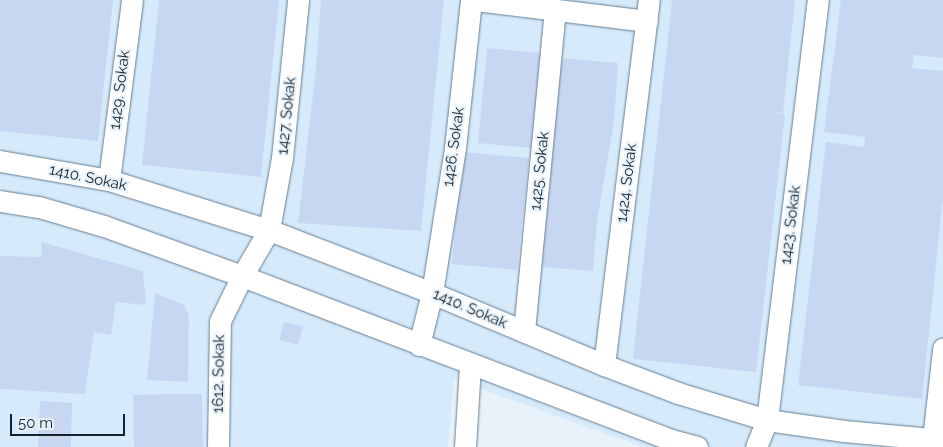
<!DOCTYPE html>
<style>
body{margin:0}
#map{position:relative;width:943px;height:447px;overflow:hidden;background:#e7f2fa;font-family:Raleway,sans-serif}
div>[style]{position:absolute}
.built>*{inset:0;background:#d5eafa}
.building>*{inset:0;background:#c7d7f2}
.roads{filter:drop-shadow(0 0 1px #657d91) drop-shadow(0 0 1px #657d91)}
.minor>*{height:21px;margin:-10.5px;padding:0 10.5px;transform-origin:10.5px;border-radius:10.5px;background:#fff}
span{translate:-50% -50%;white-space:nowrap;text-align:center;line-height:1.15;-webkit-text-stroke:4px #e7f2fa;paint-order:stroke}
.street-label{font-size:15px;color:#172129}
.scale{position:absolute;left:10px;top:414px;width:115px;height:22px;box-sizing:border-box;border:2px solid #172129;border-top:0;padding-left:6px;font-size:15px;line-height:18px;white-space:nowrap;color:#172129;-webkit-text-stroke:4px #e7f2fa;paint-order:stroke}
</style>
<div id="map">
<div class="built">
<div style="clip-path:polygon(0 0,943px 0,943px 447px,643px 447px,454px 379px,448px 447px,0 447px)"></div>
</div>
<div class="building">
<div style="clip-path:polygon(0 0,113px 0,98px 141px,0 131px)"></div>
<div style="clip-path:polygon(159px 0,279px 0,261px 177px,142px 165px)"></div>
<div style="clip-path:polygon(321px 0,444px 0,421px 231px,298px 223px,316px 69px)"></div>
<div style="clip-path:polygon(672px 0,795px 0,783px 113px,772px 112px,785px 114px,756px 372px,633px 359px)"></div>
<div style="clip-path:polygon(841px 0,943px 0,943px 58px,914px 55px,912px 68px,943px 71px,943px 197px,922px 399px,798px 385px,826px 142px,864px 147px,865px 137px,824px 132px)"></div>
<div style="clip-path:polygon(487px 48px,541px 53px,533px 148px,478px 143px)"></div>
<div style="clip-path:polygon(561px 58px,618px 63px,614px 122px,597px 221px,593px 271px,541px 267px)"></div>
<div style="clip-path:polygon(462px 152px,529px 158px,517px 270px,452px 264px)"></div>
<div style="clip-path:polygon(41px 242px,143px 271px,146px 305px,116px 302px,111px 335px,94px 332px,85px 394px,0 389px,0 256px,42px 257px)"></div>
<div style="clip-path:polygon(155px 293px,184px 305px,189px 315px,188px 382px,147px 380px)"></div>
<div style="clip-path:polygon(284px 322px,303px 326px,298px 345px,279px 340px)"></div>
<div style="clip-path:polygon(167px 394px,202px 394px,203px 447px,134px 447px,133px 395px)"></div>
<div style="clip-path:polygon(40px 401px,72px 403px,71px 447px,38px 447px)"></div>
</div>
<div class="roads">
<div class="minor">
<div style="left:476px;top:0;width:172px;rotate:7deg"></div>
<div style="left:0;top:161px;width:111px;rotate:9.9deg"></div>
<div style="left:109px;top:180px;width:168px;rotate:17.4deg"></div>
<div style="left:269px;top:230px;width:175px;rotate:21.1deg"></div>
<div style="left:432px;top:293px;width:186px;rotate:22.7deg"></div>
<div style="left:604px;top:365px;width:79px;rotate:20.7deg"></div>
<div style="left:678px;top:393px;width:93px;rotate:16.9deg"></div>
<div style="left:767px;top:420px;width:78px;rotate:8.1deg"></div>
<div style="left:844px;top:431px;width:99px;rotate:5.2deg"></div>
<div style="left:109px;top:180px;width:181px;rotate:-82.7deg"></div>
<div style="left:0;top:201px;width:39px;rotate:9deg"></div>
<div style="left:39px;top:207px;width:68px;rotate:16.3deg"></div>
<div style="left:104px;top:226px;width:147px;rotate:19.9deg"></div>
<div style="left:242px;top:276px;width:459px;rotate:20.9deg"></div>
<div style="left:671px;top:440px;width:27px;rotate:15deg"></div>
<div style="left:524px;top:331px;width:322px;rotate:-84.5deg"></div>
<div style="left:419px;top:345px;width:54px;rotate:-76deg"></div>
<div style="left:432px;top:293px;width:147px;rotate:-81deg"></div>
<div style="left:455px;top:148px;width:149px;rotate:-83.8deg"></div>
<div style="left:604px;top:365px;width:368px;rotate:-83deg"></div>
<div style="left:933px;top:440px;width:92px;rotate:-83.7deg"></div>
<div style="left:218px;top:447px;width:126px;rotate:-89.1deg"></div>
<div style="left:220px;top:321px;width:50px;rotate:-63.9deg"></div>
<div style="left:242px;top:276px;width:53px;rotate:-59.6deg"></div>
<div style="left:269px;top:230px;width:73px;rotate:-79.8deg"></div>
<div style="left:282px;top:158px;width:159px;rotate:-84.2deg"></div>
<div style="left:465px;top:447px;width:82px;rotate:-86.5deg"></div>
<div style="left:756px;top:447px;width:29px;rotate:-68deg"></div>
<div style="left:767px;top:420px;width:423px;rotate:-83.1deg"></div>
</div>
</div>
<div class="street-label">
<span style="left:120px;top:90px;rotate:-83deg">1429. Sokak</span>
<span style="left:287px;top:116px;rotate:-84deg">1427. Sokak</span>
<span style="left:454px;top:147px;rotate:-82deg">1426. Sokak</span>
<span style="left:540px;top:171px;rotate:-84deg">1425. Sokak</span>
<span style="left:88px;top:178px;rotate:12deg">1410. Sokak</span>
<span style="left:627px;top:183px;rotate:-83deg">1424. Sokak</span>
<span style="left:791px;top:225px;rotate:-83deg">1423. Sokak</span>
<span style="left:470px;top:309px;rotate:23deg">1410. Sokak</span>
<span style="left:219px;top:374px;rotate:-89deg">1612. Sokak</span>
</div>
<div class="scale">50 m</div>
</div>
